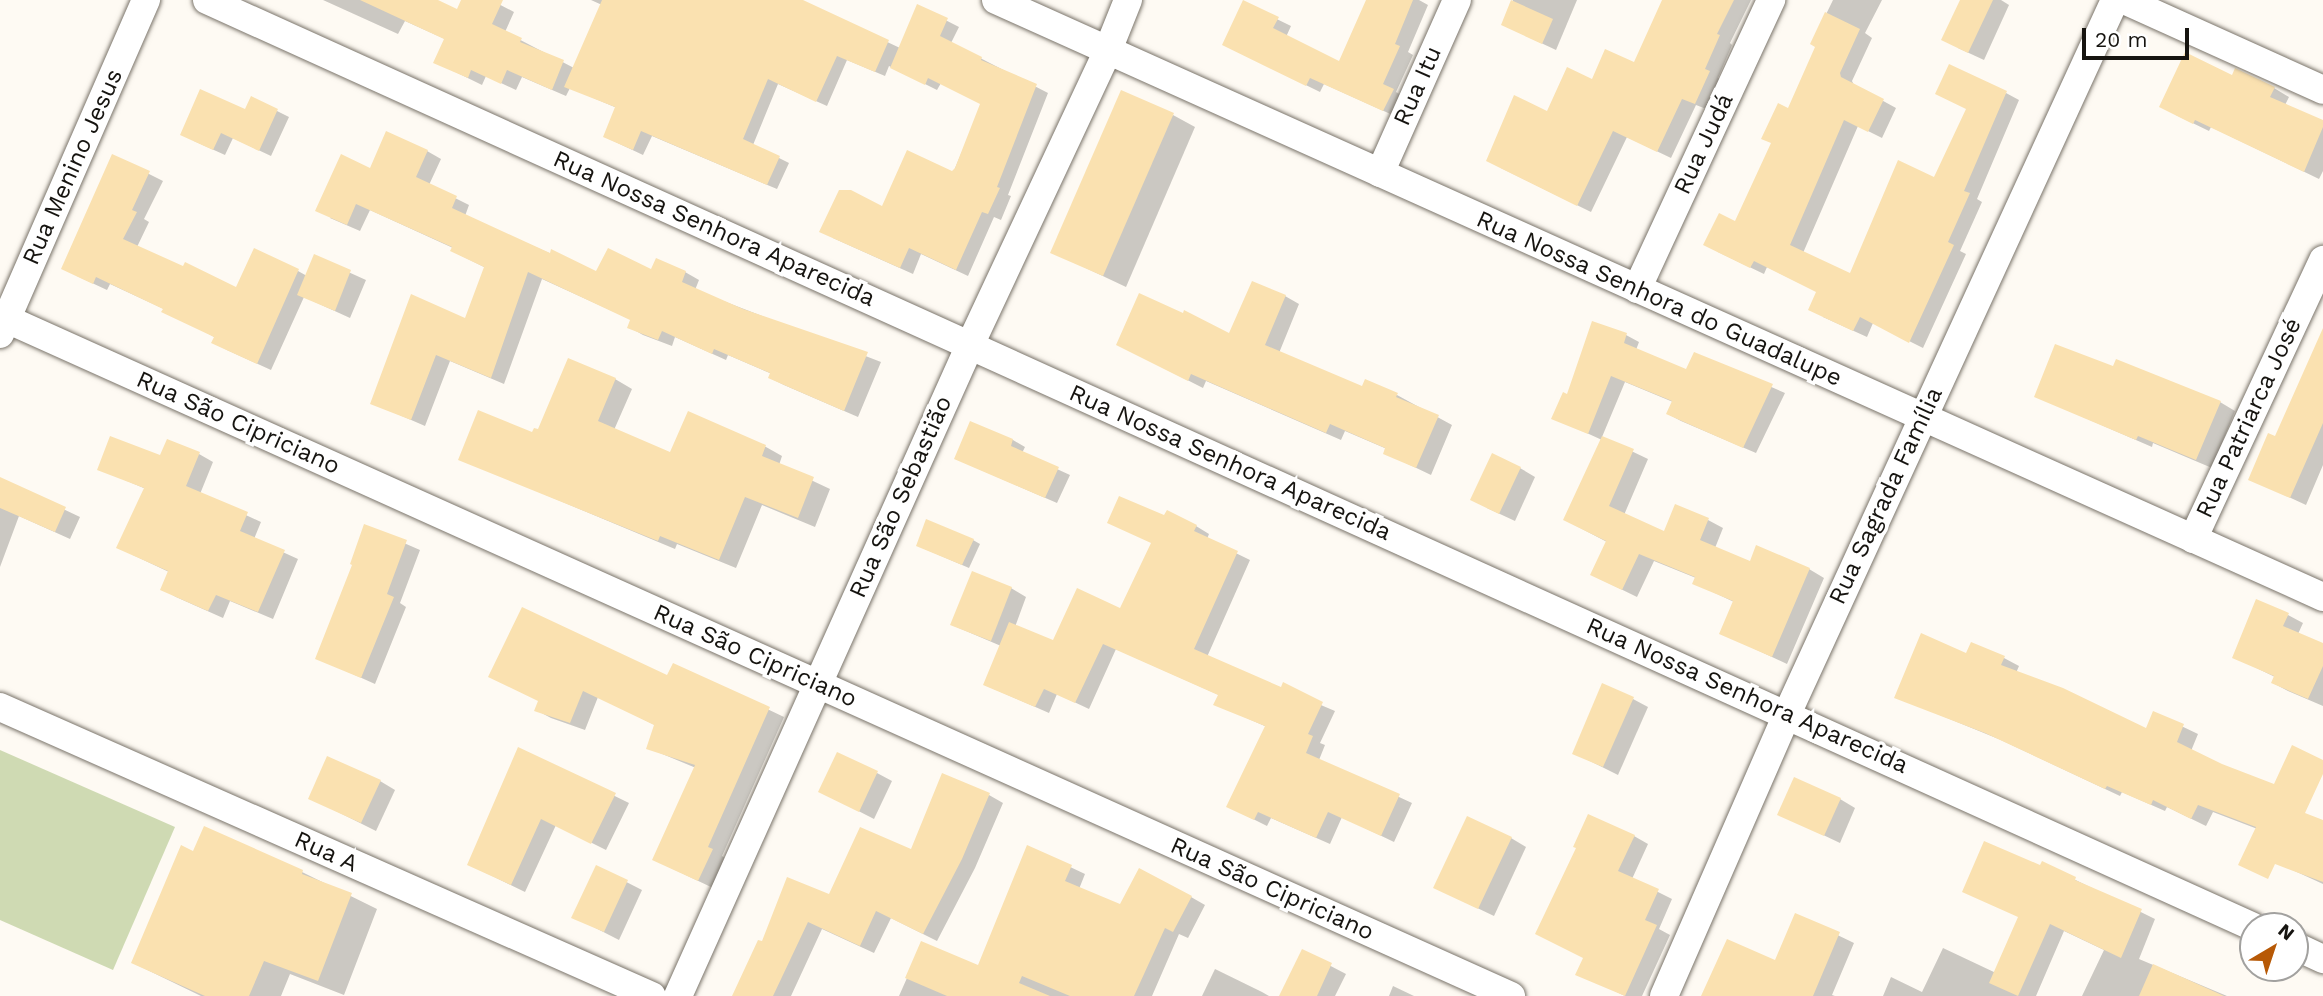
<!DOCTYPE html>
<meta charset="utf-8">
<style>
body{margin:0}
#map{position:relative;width:2323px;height:996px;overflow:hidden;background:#fefaf3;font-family:"Work Sans",sans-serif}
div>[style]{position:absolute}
.green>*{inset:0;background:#cfdab3}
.shadow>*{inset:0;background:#0003}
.building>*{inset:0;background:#fae1b0}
.roads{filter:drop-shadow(0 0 2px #7a746a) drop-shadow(0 0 2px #7a746a)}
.street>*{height:28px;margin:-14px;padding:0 14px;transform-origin:14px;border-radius:14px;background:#fff}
span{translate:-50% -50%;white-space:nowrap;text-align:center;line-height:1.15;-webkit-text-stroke:7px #fff;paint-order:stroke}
.street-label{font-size:24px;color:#161410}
.north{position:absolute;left:2239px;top:912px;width:70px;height:70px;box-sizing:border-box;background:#fff;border:2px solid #a2a19f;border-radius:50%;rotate:39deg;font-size:19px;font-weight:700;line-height:28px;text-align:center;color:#161410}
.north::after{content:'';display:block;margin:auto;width:24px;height:32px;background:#b75906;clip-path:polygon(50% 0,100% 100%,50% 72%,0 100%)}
.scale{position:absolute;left:2082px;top:28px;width:107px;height:32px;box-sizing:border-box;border:4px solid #161410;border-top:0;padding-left:9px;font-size:21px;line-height:24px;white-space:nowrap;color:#161410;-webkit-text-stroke:5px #fff;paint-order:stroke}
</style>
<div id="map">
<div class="green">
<div style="clip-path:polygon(0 750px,175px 827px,113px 970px,0 920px)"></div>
</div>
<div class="shadow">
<div style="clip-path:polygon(323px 0,433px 0,458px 11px,463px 0,491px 0,514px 12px,505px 32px,574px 68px,602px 5px,591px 0,798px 0,900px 48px,918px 6px,959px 27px,951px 43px,1048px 93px,1008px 195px,1011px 196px,1001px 220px,994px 217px,968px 276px,921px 254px,913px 274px,833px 238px,953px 173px,982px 104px,941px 83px,937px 90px,889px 66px,885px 76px,847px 60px,827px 106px,778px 84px,753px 145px,789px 163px,777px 189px,652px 136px,643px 155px,605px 137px,617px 108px,570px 88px,566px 96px,522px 77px,516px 90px,486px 76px,482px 85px,435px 62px,445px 39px,405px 21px,398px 34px)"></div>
<div style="clip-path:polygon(1368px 0,1419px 0,1428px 5px,1408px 52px,1413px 55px,1396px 92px,1406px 98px,1397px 117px,1324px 84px,1320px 92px,1238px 52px,1244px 3px,1291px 26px,1286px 37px,1339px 64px)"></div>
<div style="clip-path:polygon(1513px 0,1577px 0,1556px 50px,1503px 25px)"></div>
<div style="clip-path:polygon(1663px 0,1751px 0,1730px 43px,1732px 45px,1718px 78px,1722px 80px,1709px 110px,1696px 105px,1671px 158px,1627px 137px,1591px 212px,1501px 168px,1548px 113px,1593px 82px,1635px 64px)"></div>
<div style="clip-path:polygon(1833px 0,1882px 0,1865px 33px,1872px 38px,1852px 81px,1854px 85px,1896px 108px,1882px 138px,1858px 126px,1803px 253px,1851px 275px,2006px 93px,2019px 100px,1977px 199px,1982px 202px,1960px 251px,1966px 254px,1923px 348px,1873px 323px,1867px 337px,1823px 317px,1818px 292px,1767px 267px,1764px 274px,1718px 252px,1736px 224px,1789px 110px,1817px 46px,1812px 43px)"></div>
<div style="clip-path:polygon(1962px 0,2001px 0,2009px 5px,1984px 60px,1958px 48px)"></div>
<div style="clip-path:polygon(2233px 77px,2274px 88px,2289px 97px,2285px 105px,2323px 122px,2323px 171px,2319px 179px,2211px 127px,2209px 131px,2176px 115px)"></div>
<div style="clip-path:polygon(277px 111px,289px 117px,271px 156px,233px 138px,225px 155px,194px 141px,246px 112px)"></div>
<div style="clip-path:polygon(1173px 115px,1195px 127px,1126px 287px,1052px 252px)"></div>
<div style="clip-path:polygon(427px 151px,441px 159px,429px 185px,469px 205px,465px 216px,597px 274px,685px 272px,699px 280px,695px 290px,881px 362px,858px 417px,784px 385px,770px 378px,772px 374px,728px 355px,726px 360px,675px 337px,672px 346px,643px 335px,629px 327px,632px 320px,542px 279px,504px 384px,450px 361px,425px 426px,372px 403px,466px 320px,486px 268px,452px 251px,453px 248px,370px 210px,360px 231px,330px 218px,371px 170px)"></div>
<div style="clip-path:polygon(113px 156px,163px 181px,144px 219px,149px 222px,137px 247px,237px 290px,298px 271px,307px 276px,315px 257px,366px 280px,350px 318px,304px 297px,271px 370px,227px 350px,214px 343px,216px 338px,164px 309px,110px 284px,107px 290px,77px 276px)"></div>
<div style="clip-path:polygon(1285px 296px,1299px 304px,1279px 353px,1363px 388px,1397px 395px,1452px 425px,1431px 475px,1385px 453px,1387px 449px,1345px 431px,1341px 440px,1206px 381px,1203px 388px,1132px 352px,1230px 336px)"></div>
<div style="clip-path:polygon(1626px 335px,1639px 342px,1636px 350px,1687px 371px,1695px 354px,1785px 393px,1756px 453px,1681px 421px,1668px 414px,1673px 402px,1625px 382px,1602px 437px,1648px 459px,1624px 515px,1665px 533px,1708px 520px,1723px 528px,1715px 548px,1751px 563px,1809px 569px,1824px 578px,1787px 664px,1721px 633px,1734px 602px,1694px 583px,1696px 578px,1654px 561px,1637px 597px,1592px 575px,1607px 542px,1565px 520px,1602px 440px,1554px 418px,1568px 396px)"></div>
<div style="clip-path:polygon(2323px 341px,2323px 465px,2306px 505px,2250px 479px,2276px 439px)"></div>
<div style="clip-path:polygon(2114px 369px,2220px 402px,2235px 411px,2212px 468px,2153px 443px,2152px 447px,2037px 397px)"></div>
<div style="clip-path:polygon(615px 379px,632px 389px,614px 430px,671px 454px,689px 413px,766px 447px,782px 456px,779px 465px,830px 489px,815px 527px,762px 505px,736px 568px,677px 544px,675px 549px,460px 459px,539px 432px)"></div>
<div style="clip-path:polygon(971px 423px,1013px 440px,1025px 447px,1022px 453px,1070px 475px,1057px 503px,956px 459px)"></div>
<div style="clip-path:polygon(199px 454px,213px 462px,200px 494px,261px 522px,254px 539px,298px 559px,273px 619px,230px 601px,223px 618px,176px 597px,162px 589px,169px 572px,133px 555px,146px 489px,99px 469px)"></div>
<div style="clip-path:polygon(1520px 468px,1535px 477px,1515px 521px,1487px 508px)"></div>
<div style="clip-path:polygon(0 479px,80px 517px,70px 539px,19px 516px,0 567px)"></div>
<div style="clip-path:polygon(1165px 518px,1196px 526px,1209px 534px,1207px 539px,1250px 560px,1207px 657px,1335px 711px,1320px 743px,1325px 745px,1319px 760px,1412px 803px,1394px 842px,1342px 817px,1330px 844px,1271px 818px,1267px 826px,1241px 813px,1267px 727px,1215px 704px,1219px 695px,1116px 649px,1089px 709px,1057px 694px,1049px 713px,985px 685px,1001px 646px,952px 625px,1011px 588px,1026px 597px,1015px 627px,1054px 643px,1121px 611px)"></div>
<div style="clip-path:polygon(365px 526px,420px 550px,400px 603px,406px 607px,375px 684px,317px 658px,354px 564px)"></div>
<div style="clip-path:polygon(973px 540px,980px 544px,969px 568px,925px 549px)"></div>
<div style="clip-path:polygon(2288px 615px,2303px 623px,2298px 634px,2323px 645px,2323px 706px,2288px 691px,2273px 683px,2275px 677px,2234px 657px)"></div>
<div style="clip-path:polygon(1967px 655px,2004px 658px,2019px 666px,2016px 673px,2147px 730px,2154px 713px,2198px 734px,2191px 751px,2268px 833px,2213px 812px,2206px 826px,2167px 807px,2165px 811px,2122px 792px,2120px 796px,2001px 740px,1896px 697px)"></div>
<div style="clip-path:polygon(674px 665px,784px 717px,722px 856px,727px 859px,713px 888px,669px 867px,696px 768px,648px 748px,655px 725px,598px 697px,585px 730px,551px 718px,536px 710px,540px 701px,505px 684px,668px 677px)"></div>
<div style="clip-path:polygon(1633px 699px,1648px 707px,1618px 775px,1574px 753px)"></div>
<div style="clip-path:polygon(519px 749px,629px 803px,606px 850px,556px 825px,525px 892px,470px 865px)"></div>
<div style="clip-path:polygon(877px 773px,892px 781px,874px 819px,835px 799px)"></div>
<div style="clip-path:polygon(380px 781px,395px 790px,376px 831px,310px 798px)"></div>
<div style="clip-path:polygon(989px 795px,1003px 803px,975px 868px,937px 941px,891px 918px,874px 953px,822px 929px,791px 996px,749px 996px,763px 944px,911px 851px)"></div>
<div style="clip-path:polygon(1840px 799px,1855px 808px,1840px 843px,1779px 814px)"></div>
<div style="clip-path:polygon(2323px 821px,2323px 884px,2284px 866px)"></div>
<div style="clip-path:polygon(1634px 836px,1648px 844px,1632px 879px,1672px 899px,1659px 929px,1670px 935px,1642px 996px,1625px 996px,1590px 979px,1592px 960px,1549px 939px)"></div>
<div style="clip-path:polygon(1511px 838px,1526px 847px,1494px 916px,1450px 895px)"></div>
<div style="clip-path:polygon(1028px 847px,1085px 874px,1079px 889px,1121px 907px,1191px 897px,1205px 905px,1188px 938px,1179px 934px,1152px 996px,899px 996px,922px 944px,979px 968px)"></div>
<div style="clip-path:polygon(194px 853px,302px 872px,377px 909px,344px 995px,290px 974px,281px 996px,201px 996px,133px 963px)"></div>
<div style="clip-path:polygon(2043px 864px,2155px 919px,2139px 959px,2227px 996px,2082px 996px,2104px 950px,2064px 931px,2036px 996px,1883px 996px,1891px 977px,1922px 992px,1943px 948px,1996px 973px,2020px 917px,1964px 891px,2041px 867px)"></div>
<div style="clip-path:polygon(597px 867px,642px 890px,619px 940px,574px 917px)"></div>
<div style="clip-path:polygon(1796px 915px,1854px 943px,1832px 995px,1835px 996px,1703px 996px,1776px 963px)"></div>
<div style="clip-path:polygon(1302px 951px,1346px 974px,1335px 996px,1281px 996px)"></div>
<div style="clip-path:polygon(1215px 969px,1262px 992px,1269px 996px,1202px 996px)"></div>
<div style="clip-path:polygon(1393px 986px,1414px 996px,1389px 996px)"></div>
</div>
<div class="building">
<div style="clip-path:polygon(360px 0,438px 0,457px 9px,461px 0,503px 0,492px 24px,522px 38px,520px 42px,564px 60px,552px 90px,507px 70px,501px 84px,471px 70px,468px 78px,433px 63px,444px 39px)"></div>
<div style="clip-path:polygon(602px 0,803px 0,889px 40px,875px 72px,837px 56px,816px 102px,768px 79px,743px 139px,780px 156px,767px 185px,641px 131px,633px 150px,603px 137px,615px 107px,564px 87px)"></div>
<div style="clip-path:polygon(1243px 0,1279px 17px,1273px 28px,1339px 61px,1366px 0,1413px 0,1395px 44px,1400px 46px,1383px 84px,1394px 89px,1383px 111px,1310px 78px,1306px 86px,1222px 45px)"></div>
<div style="clip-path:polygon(1511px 0,1553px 19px,1542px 44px,1501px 25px)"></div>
<div style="clip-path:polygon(1662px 0,1734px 0,1717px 34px,1720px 35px,1705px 69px,1710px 71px,1695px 104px,1682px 99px,1657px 152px,1613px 131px,1577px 206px,1486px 161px,1514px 95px,1547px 111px,1567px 67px,1592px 79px,1605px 49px,1634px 62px)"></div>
<div style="clip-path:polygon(1960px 0,1993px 0,1968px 53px,1941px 40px)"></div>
<div style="clip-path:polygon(917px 4px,948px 18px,940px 36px,982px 57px,981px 60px,1037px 84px,997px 187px,1000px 188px,988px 214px,982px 212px,956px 270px,909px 248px,900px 268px,819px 232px,839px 190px,851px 190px,882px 206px,907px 150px,952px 171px,955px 168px,980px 104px,928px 78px,925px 85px,890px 68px)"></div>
<div style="clip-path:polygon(1825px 12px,1860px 29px,1840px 73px,1841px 77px,1884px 99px,1868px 132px,1844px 120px,1790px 245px,1850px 273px,1898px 160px,1934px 177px,1966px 109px,1935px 94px,1949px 64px,2007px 91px,1964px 191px,1970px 193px,1948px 242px,1954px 245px,1909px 343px,1860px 317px,1853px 331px,1808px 310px,1816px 292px,1754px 261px,1750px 268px,1703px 245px,1719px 213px,1735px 221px,1771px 143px,1761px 139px,1778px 103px,1788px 108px,1815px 47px,1810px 44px)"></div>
<div style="clip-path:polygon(2185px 52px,2232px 75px,2235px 68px,2275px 87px,2270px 97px,2323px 120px,2323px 127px,2304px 172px,2195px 120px,2193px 124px,2159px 107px)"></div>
<div style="clip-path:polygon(200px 89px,245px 109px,251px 96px,278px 109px,259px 151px,221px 133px,213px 150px,180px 135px)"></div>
<div style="clip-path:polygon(1121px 90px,1174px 113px,1103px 276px,1050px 253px)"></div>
<div style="clip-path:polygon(386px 131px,428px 150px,416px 177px,457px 196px,452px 208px,550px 253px,551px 249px,596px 271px,608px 248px,651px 269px,656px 258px,686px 271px,682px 282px,743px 309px,868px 352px,844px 411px,768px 378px,770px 373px,714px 349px,712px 354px,662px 331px,658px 340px,627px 328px,630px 320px,528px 272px,491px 378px,436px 355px,411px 420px,370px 404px,411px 294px,465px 318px,484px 267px,450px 251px,452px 247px,356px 204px,347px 225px,315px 211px,341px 154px,370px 168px)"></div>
<div style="clip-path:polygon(112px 154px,150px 171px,132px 210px,137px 212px,123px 239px,183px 266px,185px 262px,236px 287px,254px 248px,299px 269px,257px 364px,211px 343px,214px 337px,161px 312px,163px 309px,96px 277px,93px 284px,61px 269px)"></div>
<div style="clip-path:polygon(314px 254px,351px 270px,335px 311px,297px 295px)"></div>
<div style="clip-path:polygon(1252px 281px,1286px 295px,1265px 345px,1362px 386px,1365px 379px,1398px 393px,1396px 397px,1439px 415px,1416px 468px,1383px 454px,1385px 448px,1330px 424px,1326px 433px,1191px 374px,1188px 381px,1116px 345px,1139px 293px,1183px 313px,1184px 310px,1229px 333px)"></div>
<div style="clip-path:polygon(1592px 321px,1627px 333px,1624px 343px,1686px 369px,1694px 352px,1773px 384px,1743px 448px,1666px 414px,1672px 401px,1611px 376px,1588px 434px,1551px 419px,1563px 392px,1567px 394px)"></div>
<div style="clip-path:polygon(2323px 328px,2323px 423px,2290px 498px,2248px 480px,2268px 433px,2275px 436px)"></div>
<div style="clip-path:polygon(2055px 344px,2113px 366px,2116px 359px,2221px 401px,2196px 460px,2138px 436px,2136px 440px,2034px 397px)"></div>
<div style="clip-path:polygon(568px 358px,616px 378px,598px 421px,670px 452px,688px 411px,766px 445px,762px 456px,814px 477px,798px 518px,745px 497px,719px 560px,660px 536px,658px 541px,458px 460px,478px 410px,532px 432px,534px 428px,538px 429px)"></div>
<div style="clip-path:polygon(970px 421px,1013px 439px,1011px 446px,1059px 467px,1045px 498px,954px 459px)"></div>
<div style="clip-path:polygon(110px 436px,160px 455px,167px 439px,200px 452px,186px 486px,248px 512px,240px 531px,285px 550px,258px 612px,216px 595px,208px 611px,160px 590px,168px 571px,116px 548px,144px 488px,97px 470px)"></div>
<div style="clip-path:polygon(1602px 436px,1634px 449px,1609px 506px,1664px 531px,1675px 504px,1709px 518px,1700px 540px,1750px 561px,1756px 545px,1810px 568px,1772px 657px,1719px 634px,1733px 601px,1692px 584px,1695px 577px,1639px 554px,1622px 590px,1590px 575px,1606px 541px,1563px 520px)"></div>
<div style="clip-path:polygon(1492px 453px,1521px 467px,1499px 514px,1470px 500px)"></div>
<div style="clip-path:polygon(0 477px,66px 507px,55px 532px,0 508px)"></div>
<div style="clip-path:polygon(1119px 496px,1164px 515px,1167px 510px,1197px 525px,1194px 531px,1238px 551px,1194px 649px,1281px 687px,1283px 682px,1323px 702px,1308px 734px,1313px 736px,1306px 753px,1400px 794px,1381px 836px,1328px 812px,1316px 838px,1258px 812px,1254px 820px,1226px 807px,1265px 726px,1213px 705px,1218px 695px,1103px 644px,1075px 703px,1044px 689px,1035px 707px,983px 685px,1009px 622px,1053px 640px,1077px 588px,1120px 608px,1151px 543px,1107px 523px)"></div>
<div style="clip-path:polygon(926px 519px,974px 539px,962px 565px,916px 546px)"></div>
<div style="clip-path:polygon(364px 524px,407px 540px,387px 594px,394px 597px,361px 678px,315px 659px,352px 565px,350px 564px)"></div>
<div style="clip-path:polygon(972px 571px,1012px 587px,991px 641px,950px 625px)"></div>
<div style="clip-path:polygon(2256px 599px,2289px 613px,2283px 626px,2323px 643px,2323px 666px,2308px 699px,2271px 683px,2274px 676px,2232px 658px)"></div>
<div style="clip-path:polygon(522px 607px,667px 675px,673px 663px,770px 707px,708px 847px,713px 849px,698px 881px,652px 860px,695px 765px,646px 749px,654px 725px,583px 691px,570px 723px,534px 711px,538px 701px,488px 677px)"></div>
<div style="clip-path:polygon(1921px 633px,1966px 653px,1971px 642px,2005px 656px,2001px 665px,2063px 688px,2146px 728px,2153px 711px,2184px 724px,2177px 742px,2222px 764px,2274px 784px,2292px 745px,2323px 760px,2323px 774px,2305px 813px,2323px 820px,2323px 882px,2275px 864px,2268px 879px,2238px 865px,2256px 827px,2198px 805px,2191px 819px,2153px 800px,2151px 805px,2107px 786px,2105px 789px,1985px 733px,1894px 698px)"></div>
<div style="clip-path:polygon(1602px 683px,1634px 697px,1603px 767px,1572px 754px)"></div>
<div style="clip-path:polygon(518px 747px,616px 793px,591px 844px,541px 819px,511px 885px,467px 865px)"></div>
<div style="clip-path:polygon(837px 752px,878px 771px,859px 812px,818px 792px)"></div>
<div style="clip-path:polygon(327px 756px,381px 780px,361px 823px,308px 799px)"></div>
<div style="clip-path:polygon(942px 773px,990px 793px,962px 859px,923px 934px,876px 911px,860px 946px,808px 922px,773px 996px,732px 996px,758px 940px,762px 941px,787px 877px,829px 894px,860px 827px,911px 849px)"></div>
<div style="clip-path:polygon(1794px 777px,1841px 798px,1824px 836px,1777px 815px)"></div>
<div style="clip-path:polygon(1588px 814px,1635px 835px,1618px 871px,1659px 889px,1645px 920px,1657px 925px,1625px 996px,1575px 975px,1583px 958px,1535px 934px,1576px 848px,1573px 847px)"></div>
<div style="clip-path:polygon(1467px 816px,1512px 837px,1478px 909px,1433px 888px)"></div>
<div style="clip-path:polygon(204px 826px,303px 870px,302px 874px,352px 893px,318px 981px,264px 961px,249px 996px,205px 996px,131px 963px,181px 845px,193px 851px)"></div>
<div style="clip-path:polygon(1984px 841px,2040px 865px,2042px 861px,2076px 877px,2075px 880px,2142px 909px,2121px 958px,2050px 924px,2018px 996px,1989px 983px,2018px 917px,1962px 892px)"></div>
<div style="clip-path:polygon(1027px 845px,1072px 865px,1065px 881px,1120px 904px,1139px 868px,1192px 896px,1173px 932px,1165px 928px,1134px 996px,1070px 996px,1022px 976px,1019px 983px,1050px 996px,947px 996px,905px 978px,921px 941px,978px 965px)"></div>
<div style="clip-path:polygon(596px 865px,628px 880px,604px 932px,571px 918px)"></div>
<div style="clip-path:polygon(1795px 913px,1840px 932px,1813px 996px,1701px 996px,1727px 939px,1775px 960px)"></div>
<div style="clip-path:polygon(1302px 949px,1332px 963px,1317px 996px,1279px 996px)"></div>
<div style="clip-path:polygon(2153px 964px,2224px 996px,2139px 996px)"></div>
</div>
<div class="roads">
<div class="street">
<div style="left:207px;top:0;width:2246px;rotate:24.37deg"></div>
<div style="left:996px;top:0;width:1455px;rotate:24.22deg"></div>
<div style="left:2124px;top:0;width:218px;rotate:24.3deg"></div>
<div style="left:1380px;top:173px;width:189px;rotate:-66deg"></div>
<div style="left:1637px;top:289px;width:319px;rotate:-65.1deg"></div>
<div style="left:0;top:316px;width:1657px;rotate:24.23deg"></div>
<div style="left:0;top:334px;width:365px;rotate:-66.4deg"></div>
<div style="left:2193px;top:539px;width:308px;rotate:-65deg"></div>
<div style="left:0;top:707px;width:713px;rotate:23.91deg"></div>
<div style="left:2295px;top:946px;width:31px;rotate:25deg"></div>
<div style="left:678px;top:996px;width:713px;rotate:-65.84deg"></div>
<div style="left:970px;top:345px;width:326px;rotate:-64.9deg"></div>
<div style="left:1108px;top:50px;width:54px;rotate:-68.2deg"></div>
<div style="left:1664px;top:996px;width:308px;rotate:-66.4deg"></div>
<div style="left:1787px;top:714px;width:786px;rotate:-65.33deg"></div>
</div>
</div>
<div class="street-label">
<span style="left:1418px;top:86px;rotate:-66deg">Rua Itu</span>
<span style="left:1704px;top:144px;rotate:-65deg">Rua Judá</span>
<span style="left:73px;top:167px;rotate:-66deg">Rua Menino Jesus</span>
<span style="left:714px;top:229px;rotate:24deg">Rua Nossa Senhora Aparecida</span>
<span style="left:1659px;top:299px;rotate:24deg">Rua Nossa Senhora do Guadalupe</span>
<span style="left:2249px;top:418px;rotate:-65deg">Rua Patriarca José</span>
<span style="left:238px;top:423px;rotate:24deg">Rua São Cipriciano</span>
<span style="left:1230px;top:463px;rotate:24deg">Rua Nossa Senhora Aparecida</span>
<span style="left:1886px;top:496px;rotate:-65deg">Rua Sagrada Família</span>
<span style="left:901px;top:497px;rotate:-66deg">Rua São Sebastião</span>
<span style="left:755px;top:656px;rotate:24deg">Rua São Cipriciano</span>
<span style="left:1747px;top:696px;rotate:24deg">Rua Nossa Senhora Aparecida</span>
<span style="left:326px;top:852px;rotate:24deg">Rua A</span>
<span style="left:1272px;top:889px;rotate:24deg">Rua São Cipriciano</span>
</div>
<div class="north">N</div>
<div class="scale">20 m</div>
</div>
